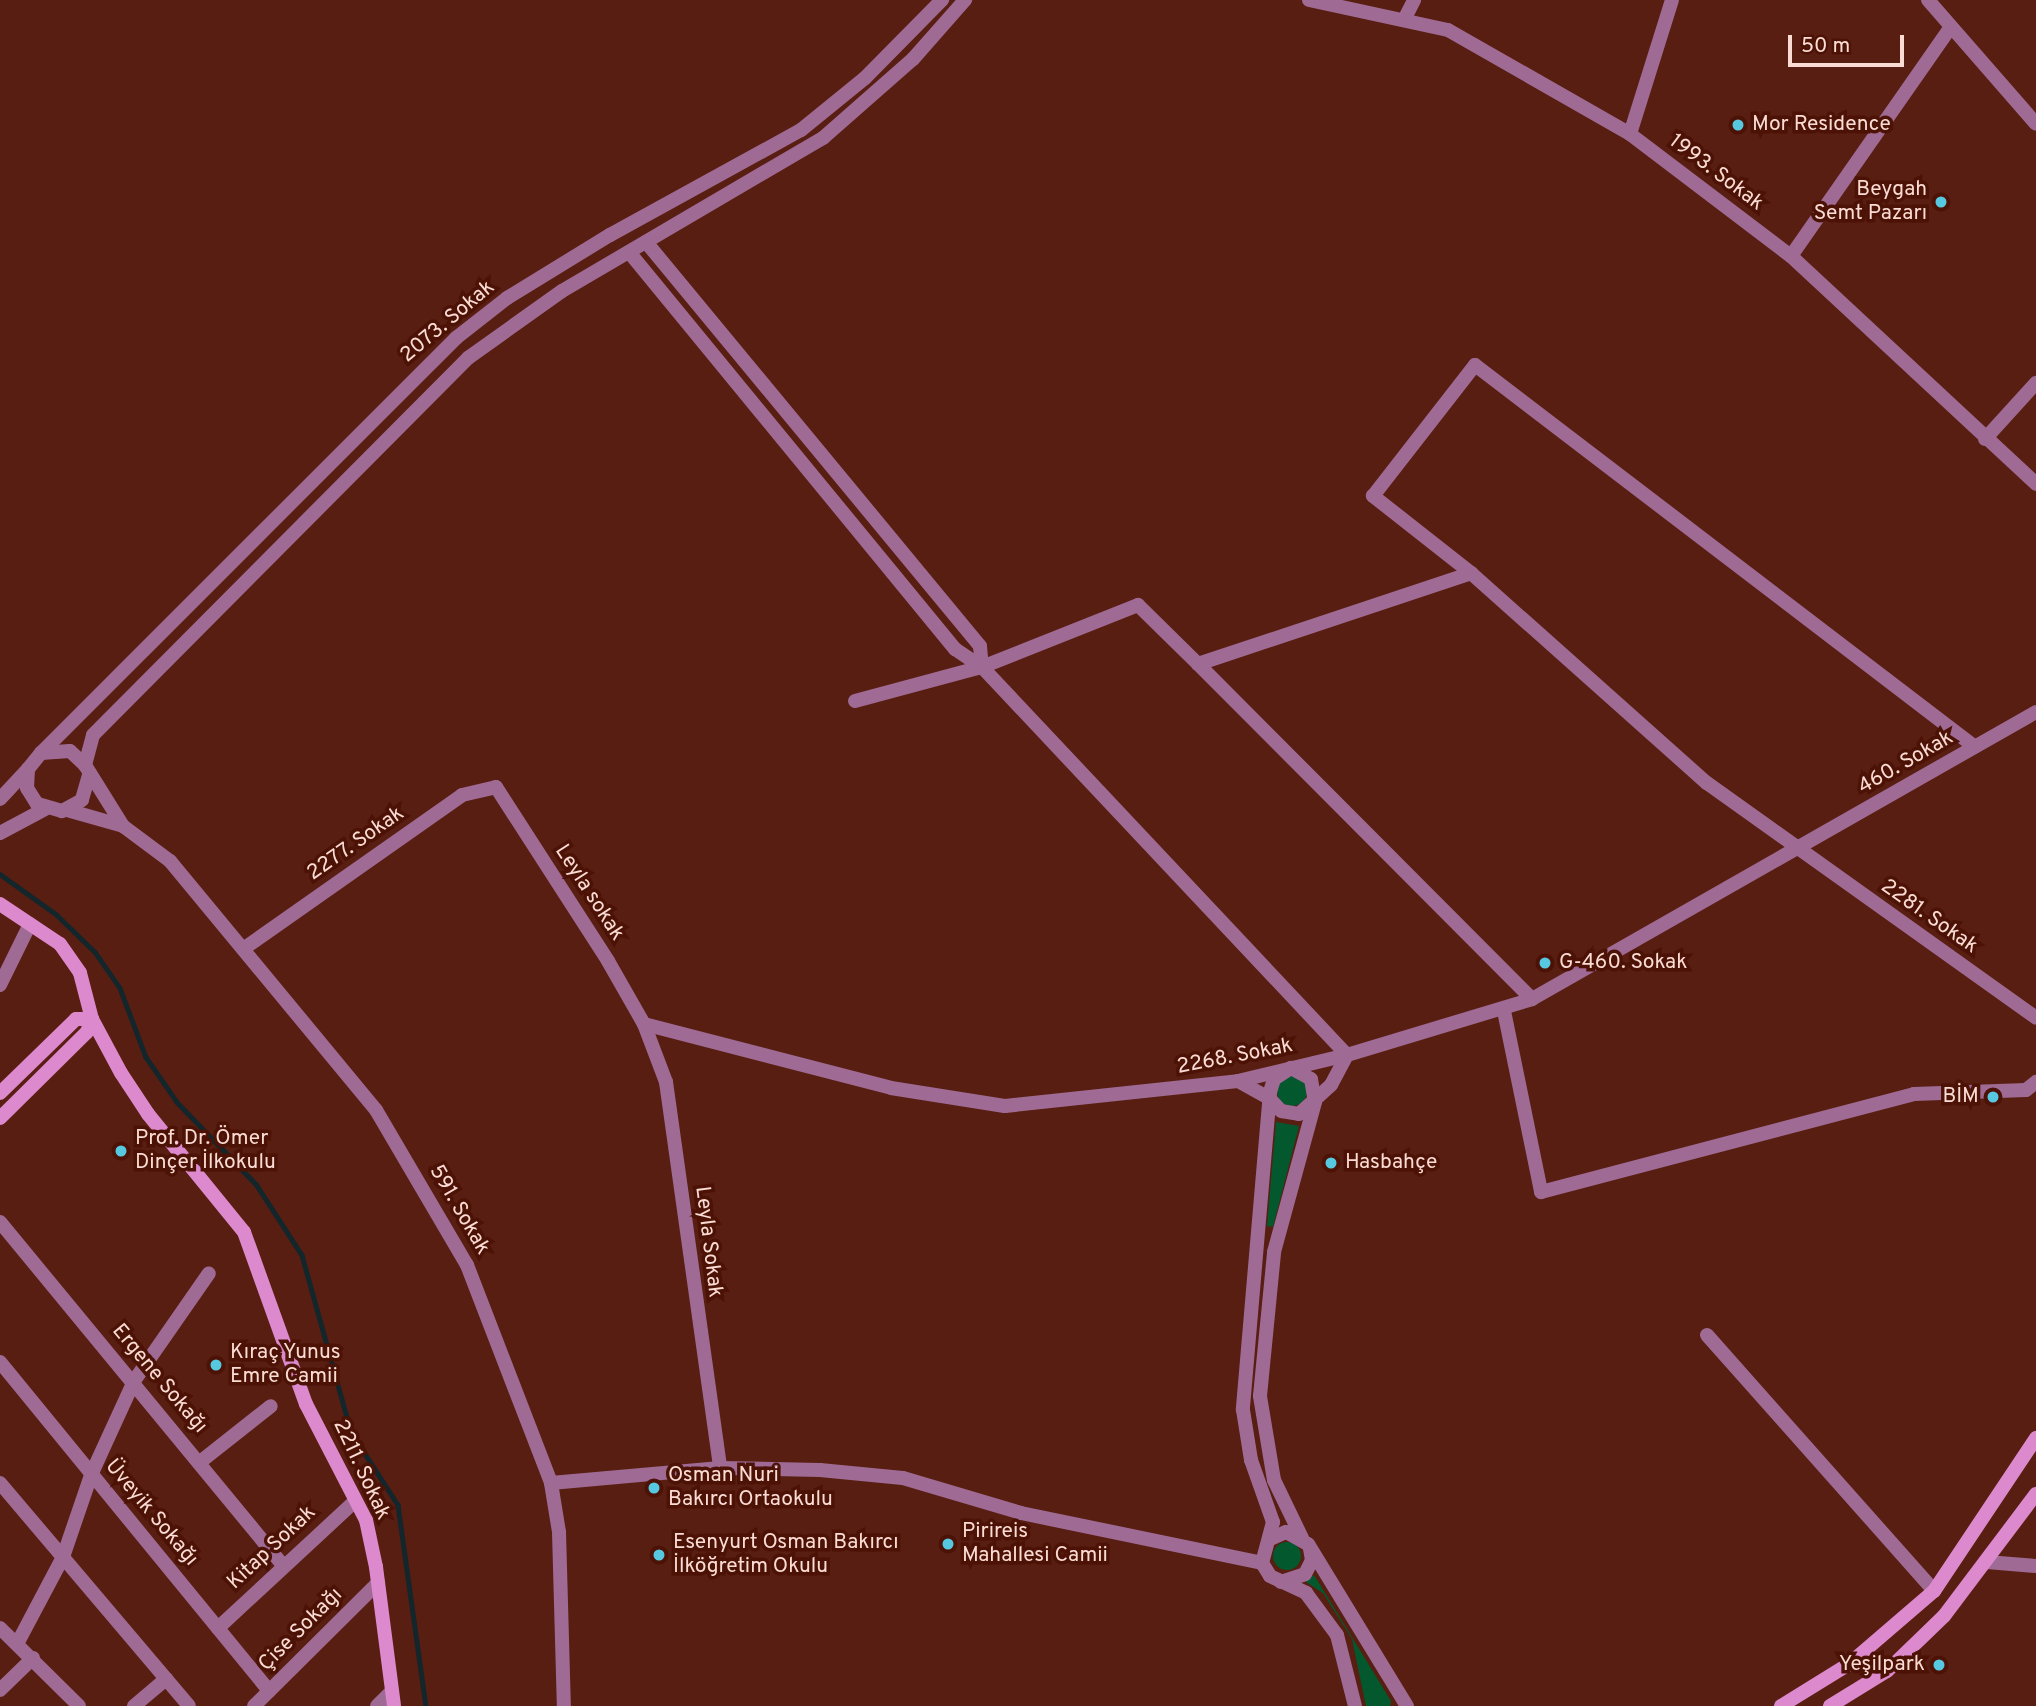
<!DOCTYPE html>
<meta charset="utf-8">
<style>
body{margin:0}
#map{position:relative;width:2036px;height:1706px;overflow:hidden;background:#581e11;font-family:Overpass,sans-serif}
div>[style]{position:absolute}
.green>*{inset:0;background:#03582e}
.round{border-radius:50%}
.stream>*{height:4.5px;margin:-2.25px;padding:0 2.25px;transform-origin:2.25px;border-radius:2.25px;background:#12262b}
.street>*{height:14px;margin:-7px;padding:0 7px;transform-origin:7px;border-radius:7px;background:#9f6b95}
.secondary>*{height:14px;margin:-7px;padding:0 7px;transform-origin:7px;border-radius:7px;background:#dc89cd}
.dots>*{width:19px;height:19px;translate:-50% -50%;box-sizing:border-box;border:4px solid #4c1206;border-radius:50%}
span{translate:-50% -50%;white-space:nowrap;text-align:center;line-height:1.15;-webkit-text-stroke:7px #4c1206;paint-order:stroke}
.poi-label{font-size:21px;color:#fbdcd4}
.left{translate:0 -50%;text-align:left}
.right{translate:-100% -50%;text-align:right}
.street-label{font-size:21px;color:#fbdcd4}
.scale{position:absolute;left:1788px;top:35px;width:116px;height:32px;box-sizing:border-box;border:4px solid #fbdcd4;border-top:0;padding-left:9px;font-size:21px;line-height:24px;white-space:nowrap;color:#fbdcd4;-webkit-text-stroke:5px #4c1206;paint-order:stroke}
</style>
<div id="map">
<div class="green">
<div class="round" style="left:1277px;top:1076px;width:30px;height:30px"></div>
<div style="clip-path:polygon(1276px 1122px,1299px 1126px,1273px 1227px,1267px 1226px)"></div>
<div class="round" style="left:1273px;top:1542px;width:28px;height:28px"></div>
<div style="clip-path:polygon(1314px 1575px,1391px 1701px,1390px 1706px,1366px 1706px,1352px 1639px,1323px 1593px,1306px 1582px)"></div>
</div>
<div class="stream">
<div style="left:0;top:874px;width:70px;rotate:35.7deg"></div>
<div style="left:57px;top:915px;width:53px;rotate:44.2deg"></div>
<div style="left:95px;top:952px;width:44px;rotate:55.2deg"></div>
<div style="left:120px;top:988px;width:74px;rotate:69.4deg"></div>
<div style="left:146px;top:1057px;width:55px;rotate:55.4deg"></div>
<div style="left:177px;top:1102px;width:114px;rotate:46.1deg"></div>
<div style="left:256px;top:1184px;width:85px;rotate:57.1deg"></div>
<div style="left:302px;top:1255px;width:184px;rotate:74.5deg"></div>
<div style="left:351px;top:1432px;width:87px;rotate:57.2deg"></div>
<div style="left:398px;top:1505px;width:203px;rotate:82.1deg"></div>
</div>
<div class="street">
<div style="left:1309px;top:0;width:142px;rotate:12.2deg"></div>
<div style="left:1448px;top:30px;width:210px;rotate:29.7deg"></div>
<div style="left:1630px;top:134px;width:202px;rotate:37.2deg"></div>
<div style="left:1791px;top:256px;width:335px;rotate:42.9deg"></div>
<div style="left:1928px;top:0;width:164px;rotate:48.9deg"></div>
<div style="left:1405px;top:18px;width:20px;rotate:-63deg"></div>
<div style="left:1630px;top:134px;width:140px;rotate:-72.6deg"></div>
<div style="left:646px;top:242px;width:524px;rotate:50.42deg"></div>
<div style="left:980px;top:646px;width:21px;rotate:85deg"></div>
<div style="left:629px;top:252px;width:514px;rotate:50.61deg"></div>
<div style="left:955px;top:649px;width:32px;rotate:34deg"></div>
<div style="left:982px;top:667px;width:533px;rotate:46.75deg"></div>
<div style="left:1791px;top:256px;width:279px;rotate:-55.1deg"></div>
<div style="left:1985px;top:439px;width:76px;rotate:-47.7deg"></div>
<div style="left:1471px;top:573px;width:125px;rotate:-141.8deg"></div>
<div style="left:1373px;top:496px;width:166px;rotate:-52.1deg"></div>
<div style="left:1475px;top:365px;width:629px;rotate:37.38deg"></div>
<div style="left:855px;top:701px;width:131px;rotate:-15deg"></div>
<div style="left:982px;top:667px;width:168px;rotate:-21.7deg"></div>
<div style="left:1138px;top:605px;width:84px;rotate:44.5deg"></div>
<div style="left:41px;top:753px;width:587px;rotate:-45deg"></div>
<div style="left:456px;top:338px;width:65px;rotate:-38.1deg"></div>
<div style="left:507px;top:298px;width:121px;rotate:-31.5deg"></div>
<div style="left:610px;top:235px;width:218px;rotate:-28.8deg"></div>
<div style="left:801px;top:130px;width:82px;rotate:-39.1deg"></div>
<div style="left:865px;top:78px;width:110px;rotate:-45.4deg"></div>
<div style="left:85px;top:765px;width:31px;rotate:-75deg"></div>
<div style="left:93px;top:735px;width:532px;rotate:-45.15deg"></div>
<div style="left:468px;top:358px;width:115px;rotate:-35.5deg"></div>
<div style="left:562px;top:291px;width:303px;rotate:-30.4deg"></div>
<div style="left:823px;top:138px;width:120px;rotate:-41.3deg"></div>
<div style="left:913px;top:59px;width:79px;rotate:-48.6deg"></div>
<div style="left:89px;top:775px;width:26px;rotate:106deg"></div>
<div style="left:82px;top:800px;width:23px;rotate:151deg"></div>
<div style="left:62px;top:811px;width:26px;rotate:-164deg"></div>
<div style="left:37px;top:804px;width:19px;rotate:-122deg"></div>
<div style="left:27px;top:788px;width:19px;rotate:-87deg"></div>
<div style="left:28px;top:769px;width:21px;rotate:-51deg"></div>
<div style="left:41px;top:753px;width:29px;rotate:-4deg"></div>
<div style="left:70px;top:751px;width:21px;rotate:43deg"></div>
<div style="left:85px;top:765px;width:72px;rotate:58.1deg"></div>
<div style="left:0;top:799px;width:41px;rotate:-47deg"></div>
<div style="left:67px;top:810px;width:58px;rotate:15.9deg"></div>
<div style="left:123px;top:826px;width:59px;rotate:36.7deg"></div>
<div style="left:170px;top:861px;width:323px;rotate:50.4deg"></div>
<div style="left:376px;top:1110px;width:180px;rotate:59.6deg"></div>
<div style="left:467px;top:1265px;width:234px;rotate:68.9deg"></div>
<div style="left:551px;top:1483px;width:50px;rotate:80.7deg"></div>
<div style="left:559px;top:1532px;width:174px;rotate:88.4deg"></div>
<div style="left:0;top:833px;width:51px;rotate:-28.1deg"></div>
<div style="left:246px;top:947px;width:264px;rotate:-35.1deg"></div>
<div style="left:462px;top:795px;width:35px;rotate:-13deg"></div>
<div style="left:496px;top:787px;width:207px;rotate:57.2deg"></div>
<div style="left:608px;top:961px;width:73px;rotate:60.3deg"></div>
<div style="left:644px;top:1024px;width:62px;rotate:69.2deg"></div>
<div style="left:666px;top:1082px;width:390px;rotate:82deg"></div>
<div style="left:0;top:985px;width:68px;rotate:-63.8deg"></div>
<div style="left:1532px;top:999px;width:473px;rotate:-134.9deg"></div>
<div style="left:1198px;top:664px;width:288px;rotate:-18.4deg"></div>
<div style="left:1471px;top:573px;width:316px;rotate:41.7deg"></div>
<div style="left:1707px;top:783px;width:404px;rotate:35.5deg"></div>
<div style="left:1504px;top:1011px;width:185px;rotate:78.4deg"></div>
<div style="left:1541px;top:1192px;width:386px;rotate:-14.7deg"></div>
<div style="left:1914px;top:1094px;width:112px;rotate:-2deg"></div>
<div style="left:2026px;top:1090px;width:13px;rotate:-39deg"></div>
<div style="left:644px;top:1024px;width:255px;rotate:14.5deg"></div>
<div style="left:891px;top:1088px;width:115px;rotate:9deg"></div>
<div style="left:1005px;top:1106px;width:234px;rotate:-6.1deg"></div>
<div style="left:1238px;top:1081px;width:112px;rotate:-13.4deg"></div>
<div style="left:1347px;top:1055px;width:193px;rotate:-16.8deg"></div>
<div style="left:1532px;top:999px;width:580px;rotate:-29.66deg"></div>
<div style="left:1238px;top:1081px;width:37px;rotate:29deg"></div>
<div style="left:1270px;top:1099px;width:16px;rotate:47deg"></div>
<div style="left:1281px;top:1111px;width:18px;rotate:9deg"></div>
<div style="left:1299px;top:1114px;width:43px;rotate:-42.2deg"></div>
<div style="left:1331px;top:1085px;width:34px;rotate:-62deg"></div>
<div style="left:0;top:1222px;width:443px;rotate:50.5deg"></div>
<div style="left:1707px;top:1335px;width:342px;rotate:48.4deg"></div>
<div style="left:0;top:1362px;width:425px;rotate:50.7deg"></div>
<div style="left:200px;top:1462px;width:90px;rotate:-38.3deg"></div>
<div style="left:0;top:1483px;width:292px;rotate:49.7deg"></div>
<div style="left:551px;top:1483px;width:170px;rotate:-5.1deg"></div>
<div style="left:720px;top:1468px;width:100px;rotate:1.1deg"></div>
<div style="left:820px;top:1470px;width:83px;rotate:5.5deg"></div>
<div style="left:903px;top:1478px;width:123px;rotate:16.5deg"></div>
<div style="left:1021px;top:1513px;width:246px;rotate:11.7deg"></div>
<div style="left:1302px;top:1538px;width:64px;rotate:-115.8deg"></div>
<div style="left:1274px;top:1480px;width:85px;rotate:-99.5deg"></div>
<div style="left:1260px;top:1396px;width:145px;rotate:-84.4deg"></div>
<div style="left:1274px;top:1252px;width:156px;rotate:-74.7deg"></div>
<div style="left:1315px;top:1102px;width:23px;rotate:-100deg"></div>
<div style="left:1311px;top:1079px;width:23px;rotate:-151deg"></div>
<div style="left:1291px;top:1068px;width:20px;rotate:147deg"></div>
<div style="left:1274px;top:1079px;width:14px;rotate:107deg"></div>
<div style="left:1270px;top:1092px;width:319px;rotate:94.9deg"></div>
<div style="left:1243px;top:1410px;width:51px;rotate:80.9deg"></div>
<div style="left:1251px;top:1460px;width:66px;rotate:70.5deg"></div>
<div style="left:1273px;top:1522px;width:42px;rotate:105deg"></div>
<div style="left:1262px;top:1563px;width:15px;rotate:58deg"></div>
<div style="left:1270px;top:1576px;width:40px;rotate:25deg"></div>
<div style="left:1306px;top:1593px;width:52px;rotate:53.6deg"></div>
<div style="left:1337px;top:1635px;width:73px;rotate:75.8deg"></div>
<div style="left:1270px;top:1539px;width:17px;rotate:-24deg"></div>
<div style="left:1286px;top:1532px;width:25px;rotate:29deg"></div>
<div style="left:1308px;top:1544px;width:190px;rotate:58.6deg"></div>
<div style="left:1987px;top:1562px;width:49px;rotate:4.7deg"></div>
<div style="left:1281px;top:1582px;width:25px;rotate:-18deg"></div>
<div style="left:1305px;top:1574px;width:16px;rotate:-63deg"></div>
<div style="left:1312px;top:1560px;width:11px;rotate:-100deg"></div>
<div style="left:0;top:1628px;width:111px;rotate:44.6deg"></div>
<div style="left:218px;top:1628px;width:187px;rotate:-42.8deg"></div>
<div style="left:17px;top:1644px;width:98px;rotate:-62.1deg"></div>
<div style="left:63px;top:1557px;width:87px;rotate:-71.1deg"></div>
<div style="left:91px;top:1475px;width:103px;rotate:-65.4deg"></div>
<div style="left:134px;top:1381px;width:131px;rotate:-55.2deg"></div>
<div style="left:0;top:1690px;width:46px;rotate:-44.1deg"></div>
<div style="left:134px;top:1706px;width:42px;rotate:-40.2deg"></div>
<div style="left:254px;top:1706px;width:175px;rotate:-44.8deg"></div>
<div style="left:377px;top:1706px;width:21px;rotate:-45deg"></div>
</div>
<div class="secondary">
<div style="left:0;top:904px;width:72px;rotate:33.7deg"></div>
<div style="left:60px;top:944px;width:35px;rotate:55deg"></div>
<div style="left:80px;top:973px;width:48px;rotate:75.4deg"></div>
<div style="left:92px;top:1019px;width:61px;rotate:61.8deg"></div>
<div style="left:121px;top:1073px;width:49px;rotate:56.6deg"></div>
<div style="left:148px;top:1114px;width:152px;rotate:50.9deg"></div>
<div style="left:244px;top:1232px;width:183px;rotate:70.2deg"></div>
<div style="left:306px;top:1404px;width:131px;rotate:62.7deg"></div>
<div style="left:366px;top:1520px;width:48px;rotate:78deg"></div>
<div style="left:376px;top:1567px;width:140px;rotate:82.6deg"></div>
<div style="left:0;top:1093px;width:106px;rotate:-44.2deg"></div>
<div style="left:76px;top:1019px;width:16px"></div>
<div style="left:0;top:1118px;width:122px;rotate:-44.7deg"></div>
<div style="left:87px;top:1032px;width:14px;rotate:-69deg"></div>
<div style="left:1781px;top:1706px;width:80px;rotate:-31.7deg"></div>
<div style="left:1849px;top:1664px;width:112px;rotate:-40.7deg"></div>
<div style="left:1934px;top:1591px;width:184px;rotate:-56.3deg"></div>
<div style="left:1830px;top:1706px;width:67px;rotate:-31.6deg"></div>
<div style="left:1887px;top:1671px;width:79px;rotate:-44deg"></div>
<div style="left:1944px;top:1616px;width:153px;rotate:-53deg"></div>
</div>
<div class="dots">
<div style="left:1738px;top:125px;background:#56c9e1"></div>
<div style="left:1941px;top:202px;background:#56c9e1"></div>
<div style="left:1545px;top:963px;background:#56c9e1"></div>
<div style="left:1993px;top:1097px;background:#56c9e1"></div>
<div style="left:121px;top:1151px;background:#56c9e1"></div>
<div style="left:1331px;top:1163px;background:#56c9e1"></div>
<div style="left:216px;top:1365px;background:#56c9e1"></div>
<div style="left:654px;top:1488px;background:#56c9e1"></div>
<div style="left:948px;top:1544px;background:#56c9e1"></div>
<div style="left:659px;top:1555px;background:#56c9e1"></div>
<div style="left:1939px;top:1665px;background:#56c9e1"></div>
</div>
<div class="poi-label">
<span class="left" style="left:1752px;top:125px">Mor Residence</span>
<span class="right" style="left:1927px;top:202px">Beygah<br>Semt Pazarı</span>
<span class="left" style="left:1559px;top:963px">G-460. Sokak</span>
<span class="right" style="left:1979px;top:1097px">BİM</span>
<span class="left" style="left:135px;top:1151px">Prof. Dr. Ömer<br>Dinçer İlkokulu</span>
<span class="left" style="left:1345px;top:1163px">Hasbahçe</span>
<span class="left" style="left:230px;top:1365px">Kıraç Yunus<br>Emre Camii</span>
<span class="left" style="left:668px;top:1488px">Osman Nuri<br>Bakırcı Ortaokulu</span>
<span class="left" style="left:962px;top:1544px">Pirireis<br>Mahallesi Camii</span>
<span class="left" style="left:673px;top:1555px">Esenyurt Osman Bakırcı<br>İlköğretim Okulu</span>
<span class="right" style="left:1925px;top:1665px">Yeşilpark</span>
</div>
<div class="street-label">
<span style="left:1716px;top:173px;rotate:37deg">1993. Sokak</span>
<span style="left:448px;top:322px;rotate:-40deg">2073. Sokak</span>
<span style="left:1906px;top:763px;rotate:-30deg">460. Sokak</span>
<span style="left:356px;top:844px;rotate:-35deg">2277. Sokak</span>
<span style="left:589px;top:893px;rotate:57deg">Leyla sokak</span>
<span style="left:1929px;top:917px;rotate:35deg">2281. Sokak</span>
<span style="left:1235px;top:1057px;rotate:-11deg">2268. Sokak</span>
<span style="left:459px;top:1210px;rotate:60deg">591. Sokak</span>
<span style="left:708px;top:1242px;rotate:83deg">Leyla Sokak</span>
<span style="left:159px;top:1379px;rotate:50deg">Ergene Sokağı</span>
<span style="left:361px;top:1470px;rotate:65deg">2211. Sokak</span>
<span style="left:151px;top:1513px;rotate:50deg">Üveyik Sokağı</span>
<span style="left:272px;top:1548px;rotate:-43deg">Kitap Sokak</span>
<span style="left:301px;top:1630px;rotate:-45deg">Çise Sokağı</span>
</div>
<div class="scale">50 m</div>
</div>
